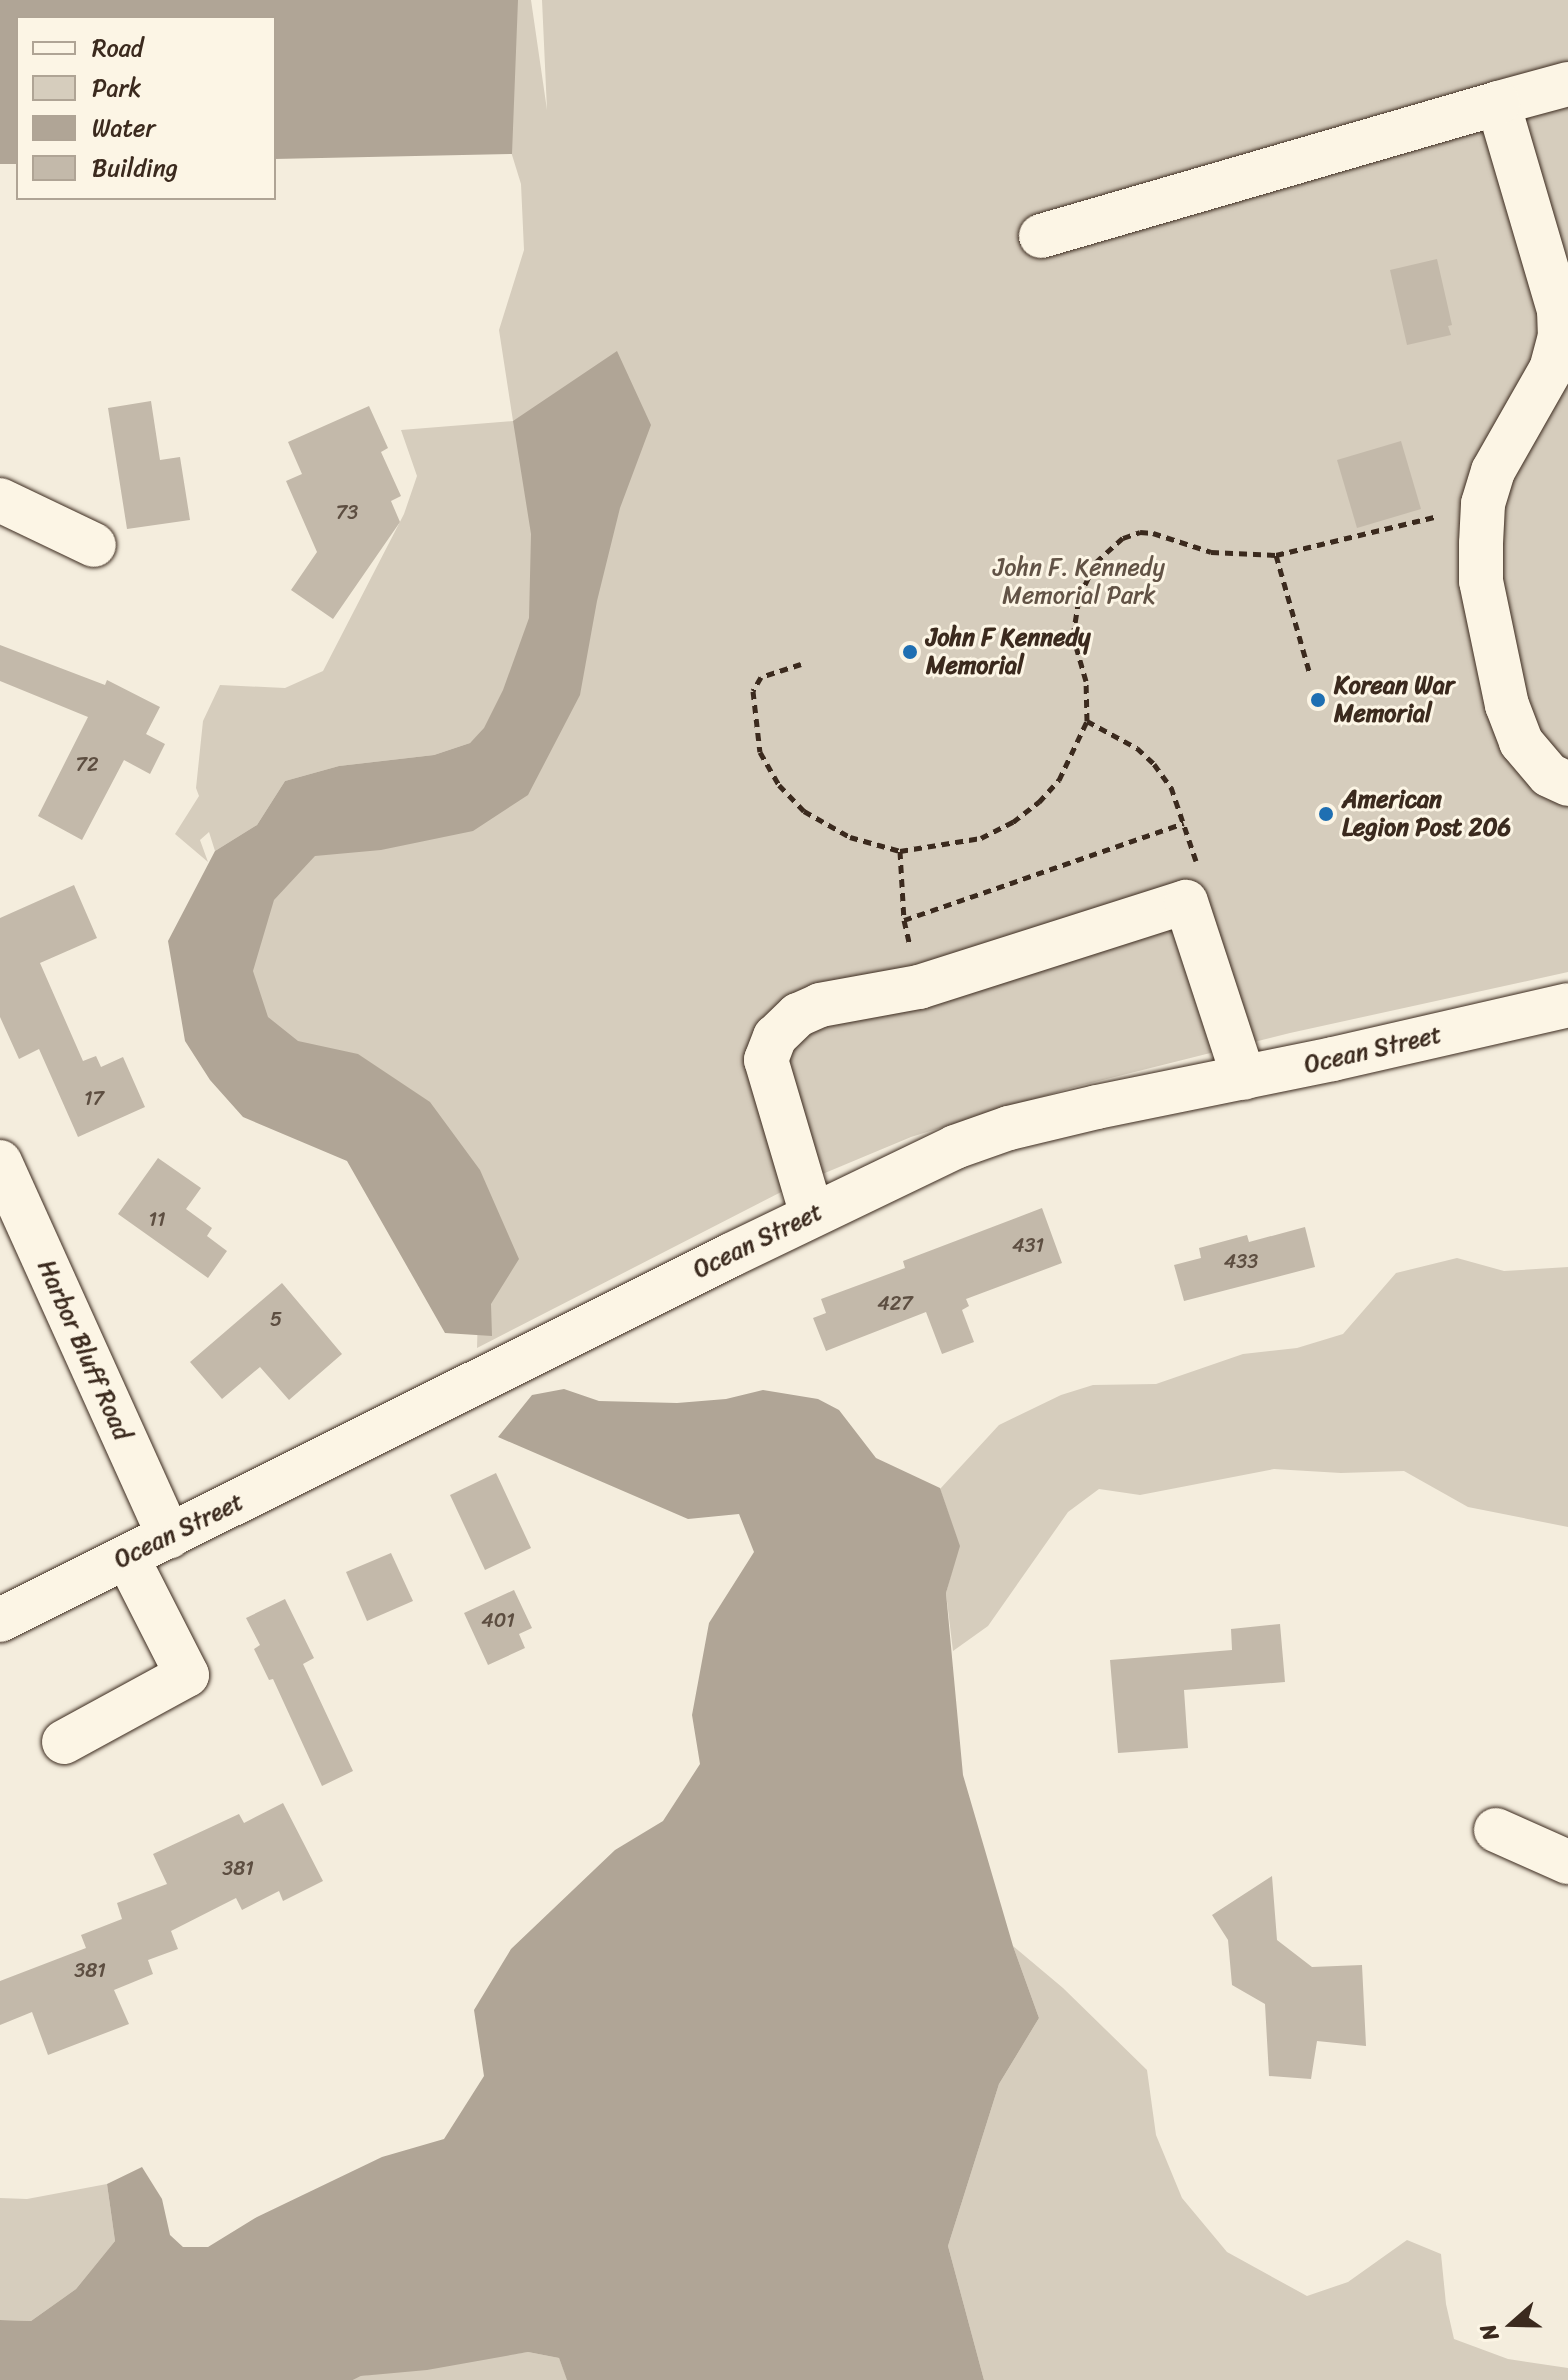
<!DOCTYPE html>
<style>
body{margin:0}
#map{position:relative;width:1568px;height:2380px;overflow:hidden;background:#f4eddd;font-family:Sriracha,sans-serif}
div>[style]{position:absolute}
.green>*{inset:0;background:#d6cdbd}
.water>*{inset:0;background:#b0a596}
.building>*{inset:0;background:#c3b9aa}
.path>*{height:5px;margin-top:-2.5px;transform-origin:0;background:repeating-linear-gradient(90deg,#3b2a1e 0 8px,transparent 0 14px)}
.roads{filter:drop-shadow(0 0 2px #3b2a1e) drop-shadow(0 0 2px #3b2a1e)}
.minor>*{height:44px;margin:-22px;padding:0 22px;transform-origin:22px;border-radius:22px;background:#fcf5e5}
.major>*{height:44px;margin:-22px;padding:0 22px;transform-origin:22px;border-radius:22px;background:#fcf5e5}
.dots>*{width:22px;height:22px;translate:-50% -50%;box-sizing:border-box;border:4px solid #fcf5e5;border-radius:50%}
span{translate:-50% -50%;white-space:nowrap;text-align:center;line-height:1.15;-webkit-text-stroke:6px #fcf5e5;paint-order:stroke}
.number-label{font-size:20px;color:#5d4e41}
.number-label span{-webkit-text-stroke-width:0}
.park-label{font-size:24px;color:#625346}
.poi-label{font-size:24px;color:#3b2a1e;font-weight:700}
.left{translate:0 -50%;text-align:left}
.street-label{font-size:24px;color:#3b2a1e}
.legend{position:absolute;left:16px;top:16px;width:260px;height:184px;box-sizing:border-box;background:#fcf5e5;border:2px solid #afa495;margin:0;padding:10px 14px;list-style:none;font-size:24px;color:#3b2a1e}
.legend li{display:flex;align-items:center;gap:16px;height:40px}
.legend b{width:40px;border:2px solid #afa495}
.north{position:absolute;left:1472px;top:2284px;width:80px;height:80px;-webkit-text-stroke:6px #fcf5e5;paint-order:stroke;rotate:250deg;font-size:22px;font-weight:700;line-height:32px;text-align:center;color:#3b2a1e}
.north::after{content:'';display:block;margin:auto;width:28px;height:36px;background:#3b2a1e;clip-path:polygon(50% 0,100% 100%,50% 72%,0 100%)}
</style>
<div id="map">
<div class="green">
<div style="clip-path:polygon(0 0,531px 0,547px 110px,542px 0,1568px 0,1568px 972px,1290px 1033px,1067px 1089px,911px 1137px,789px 1188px,477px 1348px,478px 1314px,240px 1020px,260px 877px,526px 747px,560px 458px,528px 688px,470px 743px,434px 755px,339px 766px,285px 781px,257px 825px,215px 851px,209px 832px,200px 840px,208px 862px,175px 834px,199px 796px,196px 788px,203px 721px,220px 685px,285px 688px,323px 671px,404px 514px,417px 476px,401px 430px,513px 421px,499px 330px,524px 250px,521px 184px,508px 142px,274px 18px,18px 18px)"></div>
<div style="clip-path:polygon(1457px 1258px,1504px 1271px,1568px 1267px,1568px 1527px,1468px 1507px,1404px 1471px,1341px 1473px,1274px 1469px,1140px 1495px,1099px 1489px,1068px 1512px,988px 1626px,953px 1651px,946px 1593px,959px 1545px,940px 1489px,999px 1425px,1061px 1395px,1093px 1385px,1156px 1384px,1243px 1354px,1297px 1348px,1343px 1334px,1396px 1273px)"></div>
<div style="clip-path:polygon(1013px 1946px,1063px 1988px,1147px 2070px,1156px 2135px,1182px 2198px,1227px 2252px,1307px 2296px,1348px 2282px,1407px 2240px,1441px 2254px,1446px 2304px,1454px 2339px,1508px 2359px,1568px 2368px,1568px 2380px,984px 2380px,948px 2246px,999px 2084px,1039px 2018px)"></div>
<div style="clip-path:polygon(107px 2184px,115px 2241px,76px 2289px,31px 2321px,0 2320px,0 2198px,27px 2199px)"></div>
<div style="clip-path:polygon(528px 2352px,559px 2358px,566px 2376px,576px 2380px,353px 2380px,361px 2376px)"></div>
</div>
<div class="water">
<div style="clip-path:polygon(0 0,518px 0,512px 154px,274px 159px,274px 18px,18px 18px,18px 164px,0 164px)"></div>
<div style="clip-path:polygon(617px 351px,651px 425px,620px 508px,597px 601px,580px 695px,528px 795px,473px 831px,381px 850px,315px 856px,274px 900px,253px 971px,268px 1017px,298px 1041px,358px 1054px,430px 1102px,480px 1170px,519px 1259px,491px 1304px,492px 1336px,445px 1333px,347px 1161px,243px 1117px,210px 1080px,185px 1041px,168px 941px,215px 851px,257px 825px,285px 781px,339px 766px,434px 755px,470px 743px,484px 728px,503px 690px,529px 618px,531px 534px,513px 421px)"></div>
<div style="clip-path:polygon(564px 1389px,599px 1401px,677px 1403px,726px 1399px,763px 1390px,818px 1399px,839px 1410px,876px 1458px,940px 1488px,960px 1546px,946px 1593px,963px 1775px,1013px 1946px,1039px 2018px,999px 2084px,948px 2246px,984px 2380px,567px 2380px,559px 2358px,528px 2352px,427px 2370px,361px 2376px,353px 2380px,0 2380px,0 2320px,31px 2321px,76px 2289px,115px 2241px,107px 2184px,142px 2167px,162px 2199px,170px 2235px,183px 2247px,208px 2247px,257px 2217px,382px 2157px,444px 2139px,484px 2076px,474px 2010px,511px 1949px,615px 1850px,663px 1821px,700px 1764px,692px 1715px,709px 1623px,754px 1552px,739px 1514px,688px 1519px,498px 1437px,532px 1395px)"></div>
</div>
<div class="building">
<div style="clip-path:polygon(1437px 259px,1452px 325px,1448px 326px,1451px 335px,1407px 345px,1390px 270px)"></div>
<div style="clip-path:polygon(151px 401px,160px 460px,180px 457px,190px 520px,127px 529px,108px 408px)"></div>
<div style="clip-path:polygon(369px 406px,388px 448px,381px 452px,401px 496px,391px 501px,400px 522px,333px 619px,291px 590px,317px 552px,286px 481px,302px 474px,288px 442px)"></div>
<div style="clip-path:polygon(1401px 441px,1421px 509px,1357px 528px,1337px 460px)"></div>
<div style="clip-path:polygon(0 645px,105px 685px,107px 680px,160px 707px,146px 734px,165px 744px,150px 774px,124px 760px,82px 840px,38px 816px,88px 717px,0 681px)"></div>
<div style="clip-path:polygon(74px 885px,97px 938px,40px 963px,83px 1061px,96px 1056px,101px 1067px,123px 1057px,145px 1107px,78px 1137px,39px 1049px,19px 1059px,0 1017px,0 918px)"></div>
<div style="clip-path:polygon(158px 1158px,201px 1188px,186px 1209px,212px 1228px,207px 1236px,227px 1251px,208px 1278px,118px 1214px)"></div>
<div style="clip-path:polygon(1042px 1208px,1062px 1263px,966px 1299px,969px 1306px,962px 1310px,974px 1342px,942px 1354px,926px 1312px,826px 1351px,813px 1318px,826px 1313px,821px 1299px,905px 1268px,903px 1261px)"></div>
<div style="clip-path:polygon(1305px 1227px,1315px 1267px,1184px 1301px,1174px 1265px,1201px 1258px,1199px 1248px,1247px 1235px,1249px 1242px)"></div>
<div style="clip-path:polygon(282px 1283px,342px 1354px,289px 1400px,260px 1367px,222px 1399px,190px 1362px)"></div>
<div style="clip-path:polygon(496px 1473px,531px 1548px,485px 1570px,450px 1495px)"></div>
<div style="clip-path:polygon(391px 1553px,413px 1601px,367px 1621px,346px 1572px)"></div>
<div style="clip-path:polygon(514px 1590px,532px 1628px,519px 1634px,525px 1648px,488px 1665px,464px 1613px)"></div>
<div style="clip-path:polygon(285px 1599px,314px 1658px,303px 1664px,353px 1771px,322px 1786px,273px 1679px,269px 1680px,254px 1649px,260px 1645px,246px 1618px)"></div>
<div style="clip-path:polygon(1280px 1624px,1285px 1682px,1184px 1690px,1188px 1748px,1118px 1753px,1110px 1660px,1232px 1650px,1231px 1629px)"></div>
<div style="clip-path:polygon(283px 1803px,323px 1881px,283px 1901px,279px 1891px,242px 1910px,236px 1898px,171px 1931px,178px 1949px,148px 1960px,153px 1974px,114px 1990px,129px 2024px,48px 2055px,32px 2012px,0 2025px,0 1981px,86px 1948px,81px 1935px,122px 1919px,117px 1903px,167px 1884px,153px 1854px,239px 1814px,244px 1823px)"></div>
<div style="clip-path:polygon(1272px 1876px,1277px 1940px,1312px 1967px,1362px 1965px,1366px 2046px,1317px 2041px,1311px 2079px,1269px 2076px,1265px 2004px,1232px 1985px,1228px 1940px,1212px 1915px)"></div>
</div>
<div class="path">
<div style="left:1276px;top:555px;width:124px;rotate:74.1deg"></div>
<div style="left:1073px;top:636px;width:39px;rotate:-81deg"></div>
<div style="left:1079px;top:597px;width:39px;rotate:-64deg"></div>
<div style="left:1096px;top:562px;width:36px;rotate:-42deg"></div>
<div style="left:1123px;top:538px;width:18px;rotate:-19deg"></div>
<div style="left:1140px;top:532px;width:13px;rotate:4deg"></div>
<div style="left:1153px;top:533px;width:61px;rotate:18.1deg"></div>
<div style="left:1211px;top:552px;width:65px;rotate:2.6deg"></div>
<div style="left:1276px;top:555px;width:167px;rotate:-13.5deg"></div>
<div style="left:801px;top:664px;width:42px;rotate:162deg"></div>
<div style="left:761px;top:677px;width:16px;rotate:120deg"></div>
<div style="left:753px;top:691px;width:61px;rotate:83.5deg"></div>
<div style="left:760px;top:752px;width:38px;rotate:60deg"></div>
<div style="left:779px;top:785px;width:36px;rotate:46deg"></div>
<div style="left:804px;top:811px;width:53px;rotate:29.5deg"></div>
<div style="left:850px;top:837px;width:52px;rotate:15.6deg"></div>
<div style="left:900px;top:851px;width:82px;rotate:-9.1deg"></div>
<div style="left:981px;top:838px;width:36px;rotate:-27deg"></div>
<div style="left:1013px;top:822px;width:33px;rotate:-38deg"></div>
<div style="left:1039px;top:802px;width:30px;rotate:-48deg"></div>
<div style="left:1059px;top:780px;width:65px;rotate:-64.6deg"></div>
<div style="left:1087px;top:721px;width:40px;rotate:-91.4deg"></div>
<div style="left:1086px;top:681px;width:47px;rotate:-106.1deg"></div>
<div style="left:1073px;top:636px;width:54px;rotate:171.4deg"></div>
<div style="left:1087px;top:721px;width:57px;rotate:28.4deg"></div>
<div style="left:1137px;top:748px;width:23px;rotate:43deg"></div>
<div style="left:1154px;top:764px;width:29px;rotate:54deg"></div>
<div style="left:1171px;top:787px;width:78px;rotate:71.3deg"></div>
<div style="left:900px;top:851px;width:69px;rotate:86.7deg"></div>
<div style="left:904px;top:920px;width:26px;rotate:77deg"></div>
<div style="left:904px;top:920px;width:296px;rotate:-19.1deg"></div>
</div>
<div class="roads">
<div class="minor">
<div style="left:1568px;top:84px;width:73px;rotate:164.8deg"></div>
<div style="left:1498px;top:103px;width:216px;rotate:73.6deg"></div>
<div style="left:1559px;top:310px;width:26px;rotate:88deg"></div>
<div style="left:1560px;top:336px;width:34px;rotate:105deg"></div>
<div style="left:1551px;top:369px;width:117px;rotate:119.6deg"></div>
<div style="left:1493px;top:471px;width:34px;rotate:107deg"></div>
<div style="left:1483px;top:504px;width:40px;rotate:92.9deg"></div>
<div style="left:1481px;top:544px;width:37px;rotate:90deg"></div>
<div style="left:1481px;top:581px;width:127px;rotate:78.2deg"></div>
<div style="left:1507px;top:705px;width:40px;rotate:69deg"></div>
<div style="left:1521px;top:742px;width:43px;rotate:49.7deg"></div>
<div style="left:1549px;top:775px;width:21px;rotate:25deg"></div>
<div style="left:1041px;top:236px;width:476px;rotate:-16.2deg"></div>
<div style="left:0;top:500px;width:104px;rotate:25.6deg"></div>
<div style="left:0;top:1162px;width:411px;rotate:65.7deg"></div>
<div style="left:812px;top:1215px;width:162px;rotate:-106.5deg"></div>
<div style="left:766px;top:1060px;width:25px;rotate:-69deg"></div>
<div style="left:775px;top:1037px;width:32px;rotate:-44deg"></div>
<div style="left:798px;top:1015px;width:24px;rotate:-24deg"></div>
<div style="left:820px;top:1005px;width:101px;rotate:-10.3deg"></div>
<div style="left:919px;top:987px;width:280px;rotate:-17.7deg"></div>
<div style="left:1186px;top:902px;width:185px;rotate:71.8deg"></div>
<div style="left:64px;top:1742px;width:140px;rotate:-28.6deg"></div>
<div style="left:187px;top:1675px;width:132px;rotate:-117deg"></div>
<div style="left:1496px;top:1830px;width:79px;rotate:24deg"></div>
</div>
<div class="major">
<div style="left:0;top:1620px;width:817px;rotate:-26.53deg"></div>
<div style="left:731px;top:1255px;width:249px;rotate:-25.7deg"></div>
<div style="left:955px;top:1147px;width:57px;rotate:-19.4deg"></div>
<div style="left:1009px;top:1128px;width:90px;rotate:-13.4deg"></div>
<div style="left:1097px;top:1107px;width:241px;rotate:-11.5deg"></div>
<div style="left:1333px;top:1059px;width:241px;rotate:-12.9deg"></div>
</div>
</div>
<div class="dots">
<div style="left:910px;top:652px;background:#1f6fb2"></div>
<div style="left:1318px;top:700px;background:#1f6fb2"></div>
<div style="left:1326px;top:814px;background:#1f6fb2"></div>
</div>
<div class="number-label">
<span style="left:347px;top:512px">73</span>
<span style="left:87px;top:764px">72</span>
<span style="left:94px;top:1098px">17</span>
<span style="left:157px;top:1219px">11</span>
<span style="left:1028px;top:1245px">431</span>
<span style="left:1241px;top:1261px">433</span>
<span style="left:895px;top:1303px">427</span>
<span style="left:276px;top:1319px">5</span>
<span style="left:498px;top:1620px">401</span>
<span style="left:238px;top:1868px">381</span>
<span style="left:90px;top:1970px">381</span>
</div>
<div class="park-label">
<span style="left:1079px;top:582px">John F. Kennedy<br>Memorial Park</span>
</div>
<div class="poi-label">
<span class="left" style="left:926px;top:652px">John F Kennedy<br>Memorial</span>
<span class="left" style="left:1334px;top:700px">Korean War<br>Memorial</span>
<span class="left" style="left:1342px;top:814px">American<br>Legion Post 206</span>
</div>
<div class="street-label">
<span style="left:1373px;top:1050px;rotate:-13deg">Ocean Street</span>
<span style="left:758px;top:1241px;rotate:-26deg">Ocean Street</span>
<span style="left:84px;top:1350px;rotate:66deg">Harbor Bluff Road</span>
<span style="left:179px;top:1531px;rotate:-26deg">Ocean Street</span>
</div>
<ul class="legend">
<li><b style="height:10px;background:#fcf5e5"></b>Road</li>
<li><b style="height:22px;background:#d6cdbd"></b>Park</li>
<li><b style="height:22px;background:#b0a596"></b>Water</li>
<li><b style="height:22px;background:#c3b9aa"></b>Building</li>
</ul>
<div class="north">N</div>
</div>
